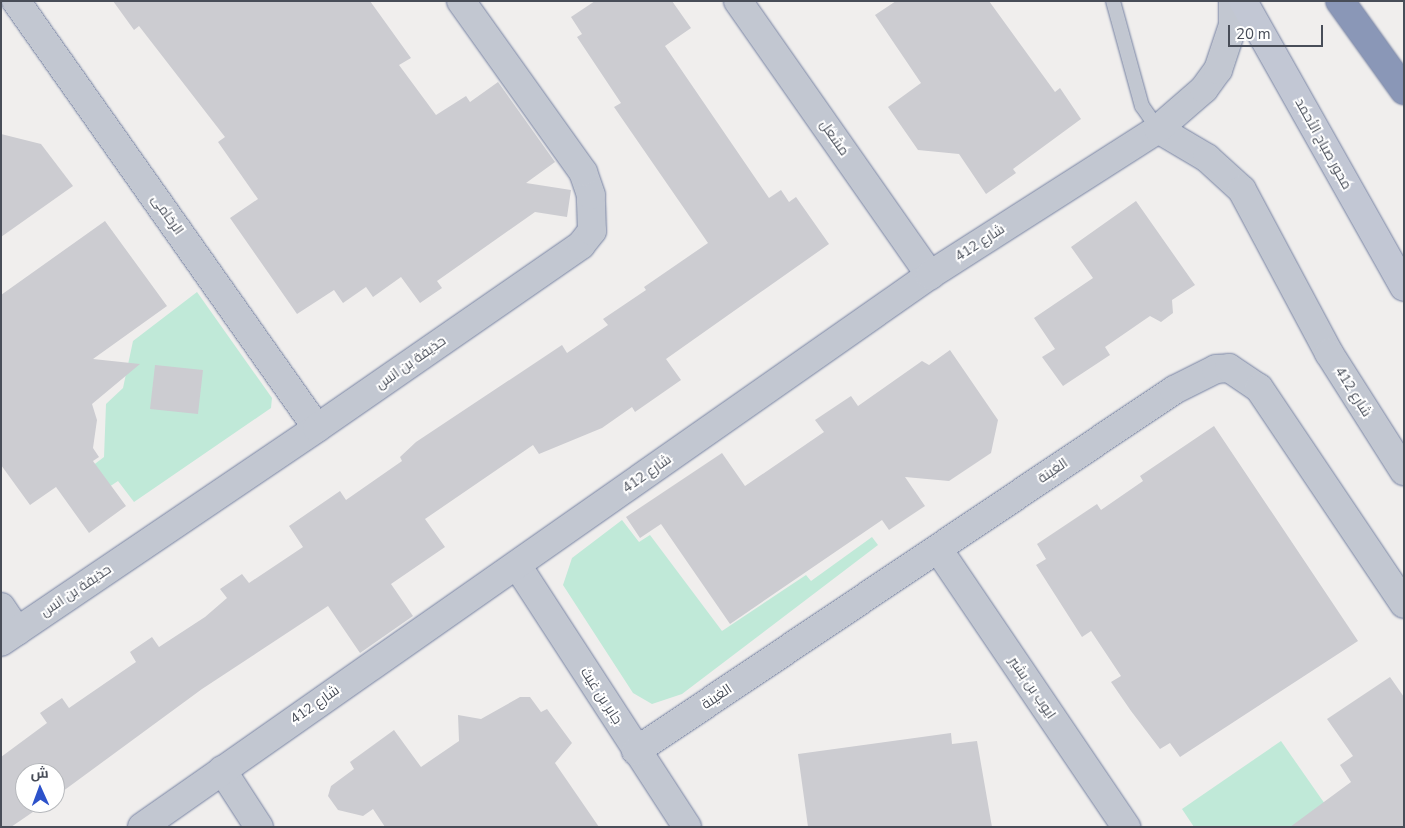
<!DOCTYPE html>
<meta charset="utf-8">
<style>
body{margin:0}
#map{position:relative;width:1405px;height:828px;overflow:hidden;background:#f0eeed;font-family:"Nunito Sans",Cairo,sans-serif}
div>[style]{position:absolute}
.green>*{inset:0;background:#c0e9d8}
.building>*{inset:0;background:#ccccd1}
.roads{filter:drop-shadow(0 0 1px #7682a2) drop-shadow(0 0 1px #7682a2)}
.lane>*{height:14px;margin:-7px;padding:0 7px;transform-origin:7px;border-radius:7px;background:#c2c7d1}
.street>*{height:28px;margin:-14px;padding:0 14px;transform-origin:14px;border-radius:14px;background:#c2c7d1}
.secondary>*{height:28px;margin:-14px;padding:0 14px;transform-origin:14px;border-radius:14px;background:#c2c7d4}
.highway>*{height:28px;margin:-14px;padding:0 14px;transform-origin:14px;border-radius:14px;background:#8a97b7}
span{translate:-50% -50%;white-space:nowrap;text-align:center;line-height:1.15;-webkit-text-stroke:4px #fff;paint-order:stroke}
.street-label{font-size:14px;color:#484d58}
.frame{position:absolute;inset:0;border:2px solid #484d58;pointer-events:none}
.north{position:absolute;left:15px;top:763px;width:50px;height:50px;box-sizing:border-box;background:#fff;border:1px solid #b6b8bc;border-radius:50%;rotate:358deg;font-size:14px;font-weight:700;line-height:20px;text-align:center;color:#484d58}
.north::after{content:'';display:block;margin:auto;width:18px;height:22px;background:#2d52ca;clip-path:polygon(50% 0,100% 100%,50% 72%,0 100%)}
.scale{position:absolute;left:1228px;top:25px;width:95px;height:22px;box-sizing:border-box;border:2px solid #484d58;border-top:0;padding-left:6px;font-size:15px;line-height:18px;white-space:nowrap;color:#484d58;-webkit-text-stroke:4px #fff;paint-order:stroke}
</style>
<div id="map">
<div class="green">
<div style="clip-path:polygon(197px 292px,272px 398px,271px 408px,134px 502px,118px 481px,109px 487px,92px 466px,104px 457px,106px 404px,123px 388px,133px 341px)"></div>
<div style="clip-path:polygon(622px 520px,639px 542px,650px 535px,722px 631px,806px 575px,811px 581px,872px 537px,878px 545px,682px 694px,652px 704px,633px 693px,563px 585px,572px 558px)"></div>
<div style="clip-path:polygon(1281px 741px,1341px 827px,1194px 827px,1182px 809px)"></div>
</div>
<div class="building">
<div style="clip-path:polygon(113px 1px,370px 1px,411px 58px,399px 65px,436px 115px,466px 96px,470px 102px,498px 82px,555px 162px,526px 183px,571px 190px,567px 217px,535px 212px,437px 281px,442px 288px,420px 303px,401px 277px,373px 297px,366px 287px,343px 303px,334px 290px,297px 314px,230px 218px,258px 199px,218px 142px,225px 137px,139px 26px,134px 30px)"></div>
<div style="clip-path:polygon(595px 1px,672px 1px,691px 28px,665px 46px,769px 198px,781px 190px,789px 202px,796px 197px,829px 244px,666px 359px,681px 380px,635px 412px,632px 407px,602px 428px,539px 454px,533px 445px,425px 519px,445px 547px,391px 584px,413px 616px,360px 653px,328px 606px,202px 689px,55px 797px,55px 773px,25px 773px,25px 803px,46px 803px,11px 827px,1px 827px,1px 757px,47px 723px,40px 713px,62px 698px,69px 708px,136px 662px,130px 652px,152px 637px,159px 647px,205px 617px,227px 598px,220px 589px,242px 574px,249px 583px,303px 547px,289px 526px,340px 491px,346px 500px,402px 461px,400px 457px,416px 442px,562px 345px,567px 353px,608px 325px,603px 319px,646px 290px,644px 287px,708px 243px,614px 107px,621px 103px,577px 37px,582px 34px,571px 17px)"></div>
<div style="clip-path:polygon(896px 1px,989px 1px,1055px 92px,1060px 88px,1081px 119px,1013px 169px,1016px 173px,986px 194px,959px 154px,918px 150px,888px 107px,921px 83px,875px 15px)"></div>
<div style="clip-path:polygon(1px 134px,41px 144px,73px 186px,1px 237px)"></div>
<div style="clip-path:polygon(1136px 201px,1195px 285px,1172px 300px,1173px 313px,1161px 322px,1150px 316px,1105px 347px,1110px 355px,1063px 386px,1042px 357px,1055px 349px,1034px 318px,1093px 278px,1071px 247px)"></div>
<div style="clip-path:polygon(105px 221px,167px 306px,93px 359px,140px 364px,92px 404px,97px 420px,93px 448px,99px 457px,93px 461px,126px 506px,89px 533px,56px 487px,30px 505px,1px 465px,1px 295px)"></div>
<div style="clip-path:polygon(950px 350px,998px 420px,991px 453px,949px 481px,905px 477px,925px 506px,889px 530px,882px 520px,730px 624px,661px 524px,640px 538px,626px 517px,722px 453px,745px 486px,824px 432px,815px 420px,851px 396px,858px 406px,922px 361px,929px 365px)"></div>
<div style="clip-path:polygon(155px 365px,203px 370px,198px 414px,150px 409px)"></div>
<div style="clip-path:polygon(1214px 426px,1358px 641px,1180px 757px,1170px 743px,1160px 749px,1131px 711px,1111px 682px,1121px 676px,1091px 631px,1082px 637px,1036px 565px,1046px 559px,1037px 544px,1097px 504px,1101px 510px,1143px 481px,1140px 476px)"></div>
<div style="clip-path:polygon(1390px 677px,1404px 697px,1404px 827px,1290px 827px,1351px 782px,1340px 765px,1353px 756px,1327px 719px)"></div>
<div style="clip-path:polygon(520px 697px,530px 697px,541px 712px,547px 709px,572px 743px,555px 763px,599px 827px,385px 827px,373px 809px,363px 816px,338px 810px,328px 796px,331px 786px,354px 769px,350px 762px,394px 730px,421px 767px,459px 741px,458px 715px,481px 719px)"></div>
<div style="clip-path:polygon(951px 733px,952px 744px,977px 741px,992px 827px,808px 827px,798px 754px)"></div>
</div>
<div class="roads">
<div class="lane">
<div style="left:1113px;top:1px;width:109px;rotate:74.6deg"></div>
<div style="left:1142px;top:106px;width:28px;rotate:55deg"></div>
</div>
<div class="street">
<div style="left:16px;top:1px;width:522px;rotate:54.82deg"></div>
<div style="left:738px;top:1px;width:335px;rotate:55deg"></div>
<div style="left:1158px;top:129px;width:57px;rotate:30.6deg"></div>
<div style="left:1207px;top:158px;width:47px;rotate:42.4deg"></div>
<div style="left:1242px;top:190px;width:185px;rotate:61.9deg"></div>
<div style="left:1329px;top:353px;width:140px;rotate:57.6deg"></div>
<div style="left:938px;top:549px;width:336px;rotate:55.9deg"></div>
<div style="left:517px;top:565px;width:312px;rotate:57deg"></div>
<div style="left:1px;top:607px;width:29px;rotate:56deg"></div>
<div style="left:1px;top:642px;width:382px;rotate:-34.1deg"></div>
<div style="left:317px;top:428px;width:321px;rotate:-34.7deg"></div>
<div style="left:581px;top:245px;width:18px;rotate:-52deg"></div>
<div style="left:592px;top:231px;width:36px;rotate:-92deg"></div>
<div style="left:591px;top:195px;width:24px;rotate:-109deg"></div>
<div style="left:583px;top:172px;width:210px;rotate:-125.5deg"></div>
<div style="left:636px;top:751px;width:648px;rotate:-33.86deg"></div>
<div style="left:1174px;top:390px;width:47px;rotate:-26.6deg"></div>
<div style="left:1216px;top:369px;width:13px;rotate:-4deg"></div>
<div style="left:1229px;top:368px;width:36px;rotate:34deg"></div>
<div style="left:1259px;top:388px;width:260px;rotate:56.1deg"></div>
<div style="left:222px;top:770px;width:68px;rotate:57deg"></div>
<div style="left:142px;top:827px;width:962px;rotate:-35.01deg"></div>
<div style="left:930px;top:275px;width:271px;rotate:-32.6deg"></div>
<div style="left:1158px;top:129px;width:61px;rotate:-41deg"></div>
<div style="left:1204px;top:89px;width:24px;rotate:-54deg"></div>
<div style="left:1218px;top:70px;width:47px;rotate:-71.6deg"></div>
<div style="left:1233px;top:25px;width:24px;rotate:-90deg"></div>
</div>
<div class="secondary">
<div style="left:1243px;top:1px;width:328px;rotate:60.6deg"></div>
</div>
<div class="highway">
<div style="left:1340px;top:1px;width:110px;rotate:54.3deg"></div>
</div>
</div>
<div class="street-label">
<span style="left:834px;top:138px;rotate:55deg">مشعل</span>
<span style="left:1323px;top:144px;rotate:61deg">محور صباح الأحمد</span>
<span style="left:167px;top:215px;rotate:55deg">الرخامى</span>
<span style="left:980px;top:243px;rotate:-33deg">شارع 412</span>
<span style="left:411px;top:363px;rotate:-35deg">حذيفة بن انس</span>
<span style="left:1353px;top:392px;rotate:58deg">شارع 412</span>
<span style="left:1053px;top:471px;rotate:-34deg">الغينة</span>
<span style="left:647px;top:474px;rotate:-35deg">شارع 412</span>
<span style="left:76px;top:591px;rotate:-34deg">حذيفة بن انس</span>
<span style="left:1032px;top:688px;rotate:56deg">ايوب بن بشير</span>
<span style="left:601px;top:696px;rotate:57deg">جابر بن غيث</span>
<span style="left:717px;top:697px;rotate:-34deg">الغينة</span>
<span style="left:315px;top:705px;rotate:-35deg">شارع 412</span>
</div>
<div class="frame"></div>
<div class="north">ش</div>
<div class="scale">20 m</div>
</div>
